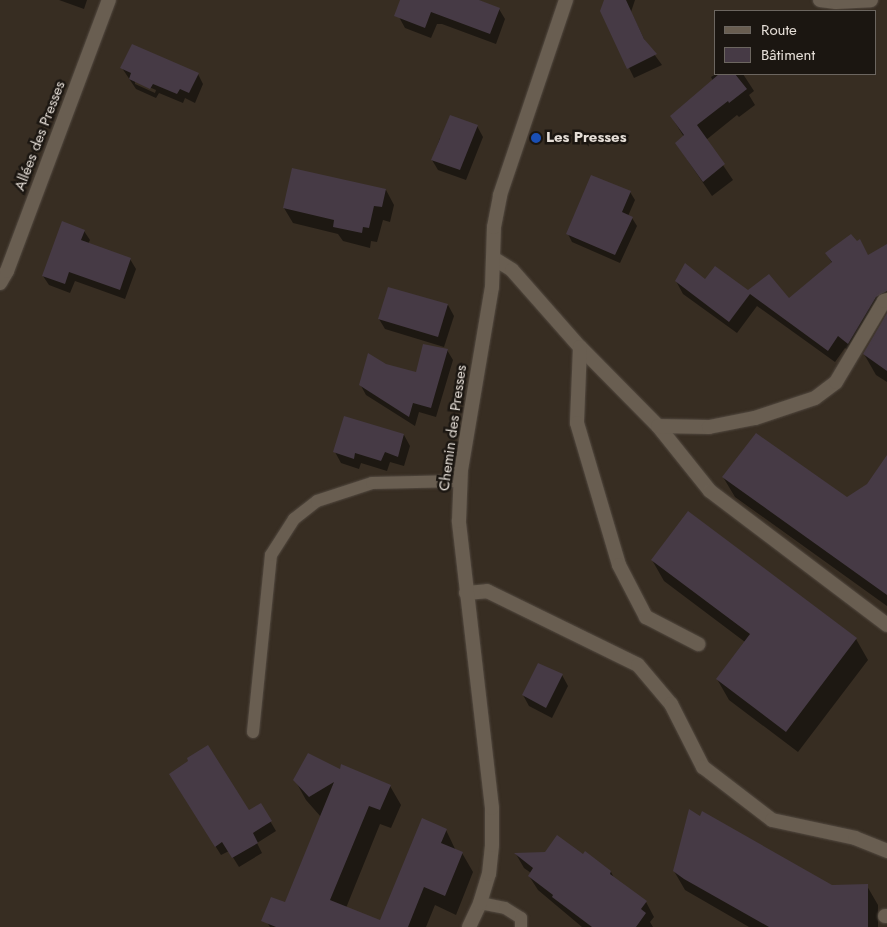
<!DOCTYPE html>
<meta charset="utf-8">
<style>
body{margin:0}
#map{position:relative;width:887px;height:927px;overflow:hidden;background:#372d22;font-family:Jost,sans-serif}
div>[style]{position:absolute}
.shadow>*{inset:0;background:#0007}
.building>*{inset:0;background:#463a45}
.roads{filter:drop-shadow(0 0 1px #524940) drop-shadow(0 0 1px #524940)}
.service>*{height:12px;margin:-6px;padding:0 6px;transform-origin:6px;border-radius:6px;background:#695e51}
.minor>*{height:14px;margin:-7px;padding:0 7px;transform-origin:7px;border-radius:7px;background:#695e51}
.dots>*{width:14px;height:14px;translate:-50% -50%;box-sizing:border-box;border:2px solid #1b1611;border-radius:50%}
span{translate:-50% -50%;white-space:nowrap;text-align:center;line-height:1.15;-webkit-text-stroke:5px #1b1611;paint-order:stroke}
.street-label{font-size:15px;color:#e5ded7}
.poi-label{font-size:15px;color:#e5ded7;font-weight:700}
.left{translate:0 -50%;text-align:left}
.legend{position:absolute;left:714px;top:10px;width:162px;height:65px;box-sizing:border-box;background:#1b1611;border:1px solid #6c6660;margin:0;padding:6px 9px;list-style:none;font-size:15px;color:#e5ded7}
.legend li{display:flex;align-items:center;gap:10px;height:25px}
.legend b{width:25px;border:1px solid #6c6660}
</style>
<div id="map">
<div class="shadow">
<div style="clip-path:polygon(59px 0,87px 0,84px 9px)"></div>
<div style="clip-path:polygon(405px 0,478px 0,499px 9px,505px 19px,496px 44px,442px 24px,437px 24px,431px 38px,405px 28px,399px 17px)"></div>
<div style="clip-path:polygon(605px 0,635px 0,631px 12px,646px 43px,662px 65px,634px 78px,601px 11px)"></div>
<div style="clip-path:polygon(evenodd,122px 68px,198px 74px,203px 84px,195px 103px,185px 98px,183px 103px,159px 93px,156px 98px,136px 89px,122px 68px,135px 81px,156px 90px,155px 93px,135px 84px,135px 81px)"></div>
<div style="clip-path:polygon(716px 74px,743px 74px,754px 91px,749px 95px,755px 105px,739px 117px,737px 115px,706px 140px,733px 180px,712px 196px,676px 143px,684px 137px,671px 116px,713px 81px,711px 77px)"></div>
<div style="clip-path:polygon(477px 126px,483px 137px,466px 180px,438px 170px,432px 160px,440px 138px)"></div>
<div style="clip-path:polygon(386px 190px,394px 205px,390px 222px,383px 220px,377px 242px,371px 241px,370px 248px,343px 241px,338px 234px,293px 223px,284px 208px)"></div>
<div style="clip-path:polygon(630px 192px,635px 200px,628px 216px,632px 218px,637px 226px,620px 263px,572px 242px,568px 234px)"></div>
<div style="clip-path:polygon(84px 231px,90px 240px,88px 244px,130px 259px,136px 269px,125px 299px,75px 281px,70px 293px,49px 285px,43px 276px)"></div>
<div style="clip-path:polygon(887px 246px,887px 298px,856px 356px,845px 348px,835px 362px,757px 306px,737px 333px,683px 294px,676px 281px,705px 281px,789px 300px,832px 263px,826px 253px,868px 256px)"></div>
<div style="clip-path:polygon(448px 305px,454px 316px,444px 347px,385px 329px,379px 319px)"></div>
<div style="clip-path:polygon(887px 318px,887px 382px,876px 375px,864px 354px)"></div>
<div style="clip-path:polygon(447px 350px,453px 360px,436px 417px,419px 412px,415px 426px,366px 395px,360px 384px,385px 365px,417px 374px)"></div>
<div style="clip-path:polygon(404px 435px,410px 446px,404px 466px,390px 462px,387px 471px,361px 463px,359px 469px,341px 463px,335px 452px)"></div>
<div style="clip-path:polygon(887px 457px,887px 606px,735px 497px,723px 477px,847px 499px,868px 484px)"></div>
<div style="clip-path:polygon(652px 560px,856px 639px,868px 660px,798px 752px,729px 700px,717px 679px,745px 642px,664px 581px)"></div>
<div style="clip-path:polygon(562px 675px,568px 686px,552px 718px,529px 706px,523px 695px)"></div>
<div style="clip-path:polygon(340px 771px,390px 786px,401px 805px,391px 828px,380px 824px,346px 908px,381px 922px,446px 830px,456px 851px,462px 853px,473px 872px,456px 915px,435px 905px,426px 927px,270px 927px,264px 917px,286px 903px,321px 817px,306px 800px,295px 780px)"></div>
<div style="clip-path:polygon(176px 784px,249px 811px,260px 804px,276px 831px,257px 843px,262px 853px,239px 867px,229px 851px,221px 855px)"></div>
<div style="clip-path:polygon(516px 854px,583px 856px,611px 872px,614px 878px,646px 902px,654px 917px,650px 922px,653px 927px,582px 927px,538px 890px,529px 876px,531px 873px,524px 868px)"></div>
<div style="clip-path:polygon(674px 871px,831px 886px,867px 886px,878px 905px,878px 927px,749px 927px,685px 890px)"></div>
</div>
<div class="building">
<div style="clip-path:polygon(400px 0,479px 0,500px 8px,490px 34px,431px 12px,425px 28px,394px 16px)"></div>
<div style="clip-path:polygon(604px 0,626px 0,644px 39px,657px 54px,627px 69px,600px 11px)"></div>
<div style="clip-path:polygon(132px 44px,199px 73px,189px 93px,180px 89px,177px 94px,153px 84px,150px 89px,129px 79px,131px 73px,120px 68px)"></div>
<div style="clip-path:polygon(719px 74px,735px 74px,747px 89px,729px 103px,728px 101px,697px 125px,725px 164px,703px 182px,675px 143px,684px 135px,670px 116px)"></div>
<div style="clip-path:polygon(450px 115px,478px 125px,460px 170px,431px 160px)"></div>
<div style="clip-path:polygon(292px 168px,386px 189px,382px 207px,374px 206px,369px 228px,363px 227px,362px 233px,333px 227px,334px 220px,283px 208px)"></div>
<div style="clip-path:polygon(591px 175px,631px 191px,622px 212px,633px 217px,615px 255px,566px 234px)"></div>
<div style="clip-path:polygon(62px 221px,85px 230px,81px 240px,131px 258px,120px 290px,69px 272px,65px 284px,42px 276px)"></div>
<div style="clip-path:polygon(851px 234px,857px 241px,860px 239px,868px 255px,887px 244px,887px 291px,876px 297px,848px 344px,838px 336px,828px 351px,750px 294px,729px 322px,675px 281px,685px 263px,705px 279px,715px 266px,748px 290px,769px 274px,789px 298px,832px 262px,825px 253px)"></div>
<div style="clip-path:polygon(388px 287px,448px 304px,438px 337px,378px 319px)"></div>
<div style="clip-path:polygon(887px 313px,887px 371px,863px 354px)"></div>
<div style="clip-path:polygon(423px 344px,448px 349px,431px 408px,413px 403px,409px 417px,359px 385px,368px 353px,386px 364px,416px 372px)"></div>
<div style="clip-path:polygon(344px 416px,404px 434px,398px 457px,385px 452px,381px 461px,355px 453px,354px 459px,333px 452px)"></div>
<div style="clip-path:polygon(756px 433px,847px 497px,867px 484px,887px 455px,887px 595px,722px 477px)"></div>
<div style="clip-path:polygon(688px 511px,857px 638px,786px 732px,716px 679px,750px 634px,651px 560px)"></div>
<div style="clip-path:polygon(538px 663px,563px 674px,546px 708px,522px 695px)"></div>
<div style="clip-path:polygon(208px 745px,249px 810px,261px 803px,272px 821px,253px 833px,258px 843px,232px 858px,222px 842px,215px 847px,169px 774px,188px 761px,187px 758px)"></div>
<div style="clip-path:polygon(308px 753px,340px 769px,341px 764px,391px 785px,380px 810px,369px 806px,330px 900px,380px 920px,422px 818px,447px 829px,441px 843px,463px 852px,445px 896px,424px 887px,408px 927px,276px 927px,261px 921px,271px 897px,285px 902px,334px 782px,309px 797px,293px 780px)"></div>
<div style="clip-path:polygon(689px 809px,700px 816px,702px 811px,832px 885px,868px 884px,868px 927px,769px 927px,684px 879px,673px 871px)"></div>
<div style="clip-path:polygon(557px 835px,583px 854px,585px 851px,611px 871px,610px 874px,647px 901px,641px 909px,646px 913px,636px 927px,592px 927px,552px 897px,553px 895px,528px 876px,533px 868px,514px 853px,545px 852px)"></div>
</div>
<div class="roads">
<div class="service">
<div style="left:253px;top:732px;width:178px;rotate:-84.2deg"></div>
<div style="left:271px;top:555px;width:43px;rotate:-57.4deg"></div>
<div style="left:294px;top:519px;width:29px;rotate:-38deg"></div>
<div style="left:317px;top:501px;width:58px;rotate:-18.1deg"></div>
<div style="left:372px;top:483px;width:88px;rotate:-1.3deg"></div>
<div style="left:480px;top:903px;width:25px;rotate:11deg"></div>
<div style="left:505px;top:908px;width:19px;rotate:32deg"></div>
<div style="left:521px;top:918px;width:9px;rotate:90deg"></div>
</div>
<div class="minor">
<div style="left:820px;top:0;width:16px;rotate:7deg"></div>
<div style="left:836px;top:2px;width:35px;rotate:-3deg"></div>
<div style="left:493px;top:258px;width:22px;rotate:32deg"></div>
<div style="left:512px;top:270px;width:103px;rotate:48.6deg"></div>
<div style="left:580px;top:347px;width:111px;rotate:45.4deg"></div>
<div style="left:658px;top:426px;width:83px;rotate:51.3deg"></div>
<div style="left:710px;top:491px;width:222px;rotate:37.1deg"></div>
<div style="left:0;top:283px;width:14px;rotate:-60deg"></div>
<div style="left:7px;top:271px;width:290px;rotate:-69.4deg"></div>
<div style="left:580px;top:347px;width:76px;rotate:92.3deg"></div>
<div style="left:577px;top:423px;width:148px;rotate:73.5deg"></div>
<div style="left:619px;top:565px;width:59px;rotate:62.6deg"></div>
<div style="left:646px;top:617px;width:59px;rotate:27.4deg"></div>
<div style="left:658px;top:426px;width:51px;rotate:1.1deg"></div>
<div style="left:709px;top:427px;width:47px;rotate:-11.1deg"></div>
<div style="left:755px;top:418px;width:63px;rotate:-18.4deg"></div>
<div style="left:815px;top:398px;width:26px;rotate:-37deg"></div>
<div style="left:836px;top:382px;width:94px;rotate:-59.3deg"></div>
<div style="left:884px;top:301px;width:3px;rotate:-18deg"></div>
<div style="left:466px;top:593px;width:21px;rotate:-5deg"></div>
<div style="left:487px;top:591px;width:168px;rotate:26.1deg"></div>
<div style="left:638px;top:665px;width:51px;rotate:49.8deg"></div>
<div style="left:671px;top:704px;width:71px;rotate:63.1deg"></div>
<div style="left:703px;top:767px;width:87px;rotate:37.5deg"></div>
<div style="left:772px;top:820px;width:85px;rotate:12.2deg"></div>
<div style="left:855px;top:838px;width:35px;rotate:22deg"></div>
<div style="left:885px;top:916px;width:2px"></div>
<div style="left:469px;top:927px;width:26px;rotate:-65deg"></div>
<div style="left:480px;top:903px;width:30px;rotate:-73deg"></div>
<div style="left:489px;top:874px;width:29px;rotate:-84deg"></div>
<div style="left:492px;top:845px;width:37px;rotate:-90deg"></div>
<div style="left:492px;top:808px;width:289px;rotate:-96.6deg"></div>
<div style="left:459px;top:521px;width:51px;rotate:-87.8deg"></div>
<div style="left:461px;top:470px;width:186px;rotate:-80.4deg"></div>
<div style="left:492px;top:287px;width:60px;rotate:-88.1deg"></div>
<div style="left:494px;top:227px;width:33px;rotate:-79deg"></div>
<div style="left:500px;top:195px;width:206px;rotate:-71.3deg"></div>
</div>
</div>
<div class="dots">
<div style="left:536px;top:138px;background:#1a4fb4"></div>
</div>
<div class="street-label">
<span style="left:40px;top:136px;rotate:-69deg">Allées des Presses</span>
<span style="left:453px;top:428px;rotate:-82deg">Chemin des Presses</span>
</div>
<div class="poi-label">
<span class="left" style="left:546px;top:138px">Les Presses</span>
</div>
<ul class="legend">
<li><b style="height:6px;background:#695e51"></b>Route</li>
<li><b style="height:14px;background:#463a45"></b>Bâtiment</li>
</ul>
</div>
